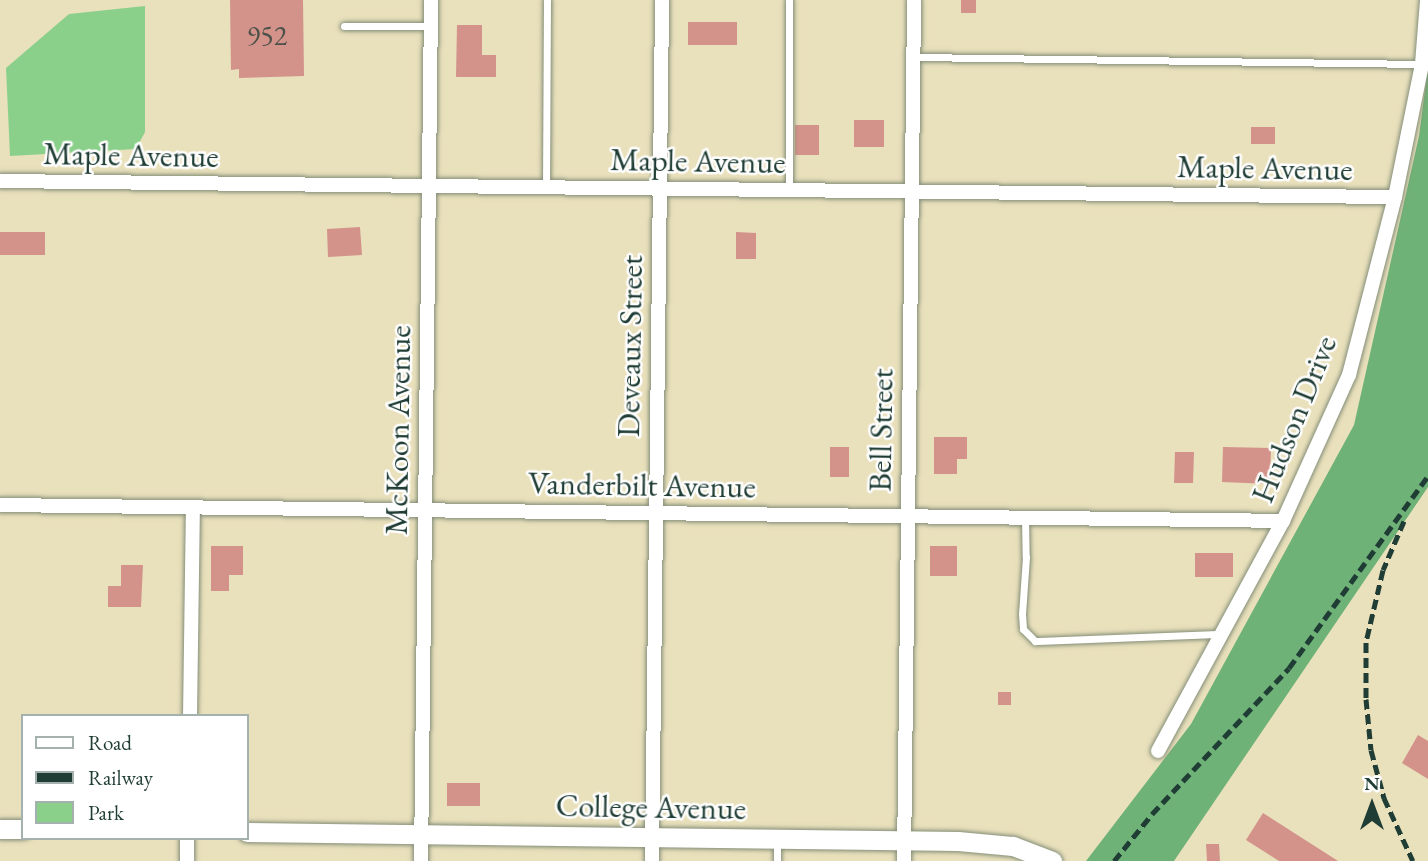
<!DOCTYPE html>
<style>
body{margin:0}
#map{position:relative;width:1428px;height:861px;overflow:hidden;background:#e9e0bc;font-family:"EB Garamond",serif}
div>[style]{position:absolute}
.green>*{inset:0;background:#8ad08b}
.forest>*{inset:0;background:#6fb277}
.building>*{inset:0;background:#d3928a}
.roads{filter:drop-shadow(0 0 2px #848e78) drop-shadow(0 0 2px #848e78)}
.lane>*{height:7px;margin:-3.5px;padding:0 3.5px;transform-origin:3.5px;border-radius:3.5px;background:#fff}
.street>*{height:14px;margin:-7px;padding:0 7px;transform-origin:7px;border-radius:7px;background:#fff}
.secondary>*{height:19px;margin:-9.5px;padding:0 9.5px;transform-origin:9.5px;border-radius:9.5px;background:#fff}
.rail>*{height:5px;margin-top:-2.5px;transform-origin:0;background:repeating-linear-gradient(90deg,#1f3d34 0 10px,transparent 0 15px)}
span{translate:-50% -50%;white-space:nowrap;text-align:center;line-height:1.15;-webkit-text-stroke:5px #fff;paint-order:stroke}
.number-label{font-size:28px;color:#4c524a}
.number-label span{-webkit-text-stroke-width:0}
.street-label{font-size:32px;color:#1f3d34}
.legend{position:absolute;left:21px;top:714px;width:228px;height:126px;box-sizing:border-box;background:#fff;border:2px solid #a5b1ae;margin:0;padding:9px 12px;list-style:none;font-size:21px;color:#1f3d34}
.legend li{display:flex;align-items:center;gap:14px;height:35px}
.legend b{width:35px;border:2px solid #a5b1ae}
.north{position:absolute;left:1337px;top:770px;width:70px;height:70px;-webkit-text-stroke:5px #fff;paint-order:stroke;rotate:0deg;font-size:19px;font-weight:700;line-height:28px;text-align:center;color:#1f3d34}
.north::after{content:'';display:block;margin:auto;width:24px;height:32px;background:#1f3d34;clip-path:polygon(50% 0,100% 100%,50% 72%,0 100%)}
</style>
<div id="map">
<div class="green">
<div style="clip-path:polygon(145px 6px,145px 132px,136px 149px,10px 156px,6px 68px,69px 14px)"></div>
</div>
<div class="forest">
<div style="clip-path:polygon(1428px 67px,1428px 487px,1174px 861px,1086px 861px,1191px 724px,1354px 425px,1419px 136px)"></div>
</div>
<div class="building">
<div style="clip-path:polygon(230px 0,303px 0,304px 76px,239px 78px,239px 69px,231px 70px)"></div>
<div style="clip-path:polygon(961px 0,976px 0,976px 13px,961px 13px)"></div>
<div style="clip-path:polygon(688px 22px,737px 22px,737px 45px,688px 45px)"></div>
<div style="clip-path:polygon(457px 25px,482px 25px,482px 55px,496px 55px,496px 77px,456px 77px)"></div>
<div style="clip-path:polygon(854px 120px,884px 120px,884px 147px,854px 147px)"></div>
<div style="clip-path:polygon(795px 125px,819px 125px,819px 155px,795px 155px)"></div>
<div style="clip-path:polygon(1251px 127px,1275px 127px,1275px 144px,1251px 144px)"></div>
<div style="clip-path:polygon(360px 227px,362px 255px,328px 257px,327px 229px)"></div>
<div style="clip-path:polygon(0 232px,45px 232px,45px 255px,0 255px)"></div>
<div style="clip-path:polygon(736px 232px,756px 233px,756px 259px,736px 259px)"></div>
<div style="clip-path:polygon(934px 437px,967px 437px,967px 459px,957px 459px,957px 474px,934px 474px)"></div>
<div style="clip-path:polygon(830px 447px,849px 447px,849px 477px,830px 477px)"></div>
<div style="clip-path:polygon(1223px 447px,1271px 448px,1270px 484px,1222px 482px)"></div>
<div style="clip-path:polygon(1175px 452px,1194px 452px,1193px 483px,1174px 483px)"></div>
<div style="clip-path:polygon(211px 546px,243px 546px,243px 575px,229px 575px,229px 591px,211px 591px)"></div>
<div style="clip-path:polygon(930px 546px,957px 546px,957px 576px,930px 576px)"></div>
<div style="clip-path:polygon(1195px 553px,1233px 553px,1233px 577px,1195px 577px)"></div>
<div style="clip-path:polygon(121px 565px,143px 565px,141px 607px,108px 607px,108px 586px,121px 586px)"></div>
<div style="clip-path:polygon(998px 692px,1011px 692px,1011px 705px,998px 705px)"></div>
<div style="clip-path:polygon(1418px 735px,1428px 741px,1428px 779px,1402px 763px)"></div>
<div style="clip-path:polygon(447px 783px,480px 783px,480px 806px,447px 806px)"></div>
<div style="clip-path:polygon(1263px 813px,1338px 861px,1279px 861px,1246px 840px)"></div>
<div style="clip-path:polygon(1206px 844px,1219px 844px,1220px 861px,1207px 861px)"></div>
</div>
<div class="roads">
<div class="lane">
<div style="left:344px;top:26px;width:86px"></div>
<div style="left:914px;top:57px;width:508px;rotate:0.79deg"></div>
<div style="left:546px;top:187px;width:187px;rotate:-89.7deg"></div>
<div style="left:789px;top:190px;width:190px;rotate:-90deg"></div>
<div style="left:1025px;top:518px;width:39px;rotate:89deg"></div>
<div style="left:1026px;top:557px;width:57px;rotate:94deg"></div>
<div style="left:1022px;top:614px;width:15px;rotate:86deg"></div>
<div style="left:1023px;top:629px;width:17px;rotate:45deg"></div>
<div style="left:1035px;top:641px;width:185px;rotate:-2.2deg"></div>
<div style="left:777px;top:861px;width:20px;rotate:-90deg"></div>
</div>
<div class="street">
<div style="left:0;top:181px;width:1395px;rotate:0.66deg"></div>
<div style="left:0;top:505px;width:1283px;rotate:0.71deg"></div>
<div style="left:190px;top:716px;width:209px;rotate:-89.2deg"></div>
<div style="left:1158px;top:751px;width:262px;rotate:-61.5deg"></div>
<div style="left:1283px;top:521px;width:160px;rotate:-65.7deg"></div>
<div style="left:1349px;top:375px;width:184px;rotate:-75.5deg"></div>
<div style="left:1395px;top:197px;width:136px;rotate:-78.5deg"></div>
<div style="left:1422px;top:64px;width:64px;rotate:-85.5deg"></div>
<div style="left:187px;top:861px;width:23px;rotate:-90deg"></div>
<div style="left:421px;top:861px;width:861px;rotate:-89.33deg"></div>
<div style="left:652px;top:861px;width:861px;rotate:-89.33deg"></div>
<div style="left:904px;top:861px;width:861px;rotate:-89.33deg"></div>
</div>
<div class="secondary">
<div style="left:0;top:829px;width:23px"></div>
<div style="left:247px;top:832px;width:711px;rotate:0.73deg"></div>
<div style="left:958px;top:841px;width:55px;rotate:5.2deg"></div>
<div style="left:1013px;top:846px;width:42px;rotate:21deg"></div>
</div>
</div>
<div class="rail">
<div style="left:1404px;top:521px;width:53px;rotate:113.2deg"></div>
<div style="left:1383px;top:570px;width:74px;rotate:103.3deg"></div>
<div style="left:1366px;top:642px;width:57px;rotate:90deg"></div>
<div style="left:1366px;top:699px;width:51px;rotate:84.4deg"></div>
<div style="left:1371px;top:750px;width:50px;rotate:74.8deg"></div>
<div style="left:1384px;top:798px;width:69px;rotate:65.3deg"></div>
<div style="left:1114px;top:861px;width:60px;rotate:-51deg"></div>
<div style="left:1152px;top:814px;width:200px;rotate:-46.8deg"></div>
<div style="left:1289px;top:668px;width:237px;rotate:-54.1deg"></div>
</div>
<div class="number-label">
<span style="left:267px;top:35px">952</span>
</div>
<div class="street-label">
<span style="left:131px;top:155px;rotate:1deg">Maple Avenue</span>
<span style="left:698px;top:161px;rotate:1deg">Maple Avenue</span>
<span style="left:1265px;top:168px;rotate:1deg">Maple Avenue</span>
<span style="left:630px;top:346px;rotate:-89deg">Deveaux Street</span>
<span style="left:1294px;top:419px;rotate:-68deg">Hudson Drive</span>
<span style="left:398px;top:430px;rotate:-89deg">McKoon Avenue</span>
<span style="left:881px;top:430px;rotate:-89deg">Bell Street</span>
<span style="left:642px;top:485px;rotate:1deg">Vanderbilt Avenue</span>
<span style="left:651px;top:807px;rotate:1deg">College Avenue</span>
</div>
<ul class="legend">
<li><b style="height:9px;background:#fff"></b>Road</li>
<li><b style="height:9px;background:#1f3d34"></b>Railway</li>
<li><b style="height:19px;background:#8ad08b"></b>Park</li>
</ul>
<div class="north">N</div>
</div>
